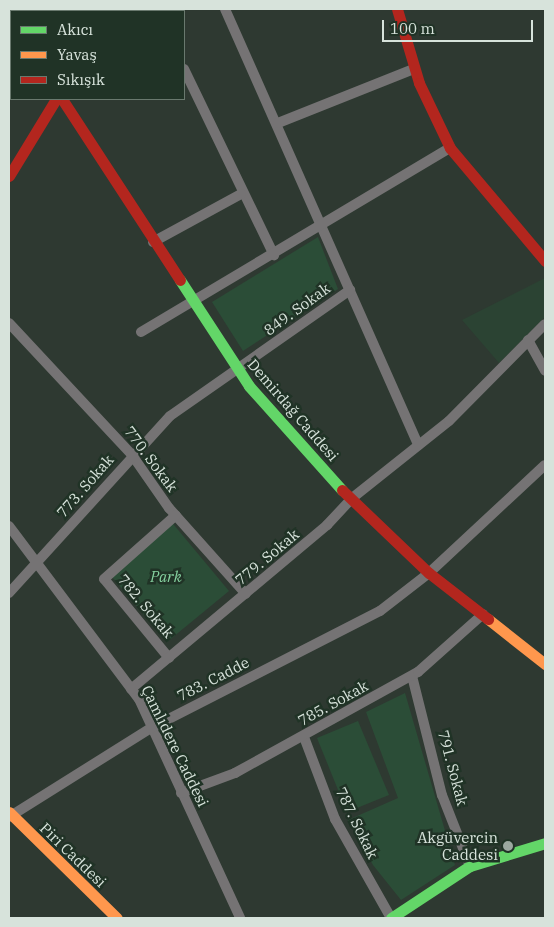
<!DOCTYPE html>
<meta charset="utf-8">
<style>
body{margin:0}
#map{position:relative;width:554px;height:927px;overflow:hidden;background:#2e3931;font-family:"IBM Plex Serif",serif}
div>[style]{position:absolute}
.built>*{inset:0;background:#2b4333}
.green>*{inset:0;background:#2b4d37}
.street>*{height:10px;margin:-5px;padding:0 5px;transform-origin:5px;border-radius:5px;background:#757374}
.fast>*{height:11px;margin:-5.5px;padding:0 5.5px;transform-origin:5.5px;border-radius:5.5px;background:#63d668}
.slow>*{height:11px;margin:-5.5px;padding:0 5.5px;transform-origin:5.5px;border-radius:5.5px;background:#ff974d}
.jam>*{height:11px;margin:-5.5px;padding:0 5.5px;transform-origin:5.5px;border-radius:5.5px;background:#b3261e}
.dots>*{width:14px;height:14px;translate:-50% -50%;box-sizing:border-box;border:2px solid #203326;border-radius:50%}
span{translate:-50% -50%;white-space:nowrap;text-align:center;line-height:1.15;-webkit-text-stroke:5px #203326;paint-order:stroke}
.street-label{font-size:15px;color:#d7e3db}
.park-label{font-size:15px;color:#86d2a0;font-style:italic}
.poi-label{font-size:15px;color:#d7e3db}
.right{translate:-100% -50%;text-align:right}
.frame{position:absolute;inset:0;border:10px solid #d7e3db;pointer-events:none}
.legend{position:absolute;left:10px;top:10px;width:175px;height:90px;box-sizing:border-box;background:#203326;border:1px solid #69796e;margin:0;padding:6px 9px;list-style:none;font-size:15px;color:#d7e3db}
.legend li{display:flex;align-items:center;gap:10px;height:25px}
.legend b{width:25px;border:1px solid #69796e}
.scale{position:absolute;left:382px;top:20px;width:151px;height:22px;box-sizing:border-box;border:2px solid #d7e3db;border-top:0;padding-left:6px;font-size:15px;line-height:18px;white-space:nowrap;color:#d7e3db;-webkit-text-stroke:4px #203326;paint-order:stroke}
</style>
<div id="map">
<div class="built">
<div style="clip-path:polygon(545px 278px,545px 317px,499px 363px,462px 320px)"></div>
</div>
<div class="green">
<div style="clip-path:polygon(318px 237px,338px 289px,243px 351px,212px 302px)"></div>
<div style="clip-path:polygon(169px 519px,229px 591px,167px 642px,107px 571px)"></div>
<div style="clip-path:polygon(405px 693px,455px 865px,401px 900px,373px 865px,348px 820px,398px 798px,366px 712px)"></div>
<div style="clip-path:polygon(358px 721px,389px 795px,347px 812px,317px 738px)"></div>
</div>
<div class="street">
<div style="left:225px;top:9px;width:477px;rotate:66.1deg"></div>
<div style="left:17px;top:11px;width:6px;rotate:-18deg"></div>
<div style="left:184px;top:69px;width:207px;rotate:64.2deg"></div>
<div style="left:9px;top:86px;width:3px;rotate:45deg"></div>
<div style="left:278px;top:123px;width:146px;rotate:-21.7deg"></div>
<div style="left:153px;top:242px;width:100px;rotate:-28.6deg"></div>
<div style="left:9px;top:323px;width:180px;rotate:47deg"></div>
<div style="left:132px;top:455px;width:65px;rotate:55.1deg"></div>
<div style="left:169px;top:508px;width:115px;rotate:48.2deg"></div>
<div style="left:141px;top:332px;width:360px;rotate:-30.8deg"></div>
<div style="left:528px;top:340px;width:35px;rotate:61deg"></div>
<div style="left:9px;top:526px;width:216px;rotate:53.1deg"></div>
<div style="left:139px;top:699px;width:241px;rotate:65.2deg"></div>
<div style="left:9px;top:593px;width:239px;rotate:-47.7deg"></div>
<div style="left:170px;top:416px;width:220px;rotate:-35deg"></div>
<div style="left:169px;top:658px;width:102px;rotate:-129.4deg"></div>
<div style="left:104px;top:579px;width:96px;rotate:-41.6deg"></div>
<div style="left:412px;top:676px;width:123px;rotate:75.9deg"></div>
<div style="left:442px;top:795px;width:76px;rotate:68.5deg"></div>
<div style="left:131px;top:689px;width:256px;rotate:-39.9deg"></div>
<div style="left:327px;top:525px;width:35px;rotate:-47deg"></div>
<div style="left:351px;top:499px;width:125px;rotate:-38.5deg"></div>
<div style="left:449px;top:421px;width:136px;rotate:-45.3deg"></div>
<div style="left:304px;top:737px;width:88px;rotate:69.3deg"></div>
<div style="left:335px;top:819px;width:114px;rotate:60.5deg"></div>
<div style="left:181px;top:793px;width:58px;rotate:-20.3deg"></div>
<div style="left:235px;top:773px;width:209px;rotate:-28.9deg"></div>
<div style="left:418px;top:672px;width:87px;rotate:-41.7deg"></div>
<div style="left:9px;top:817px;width:168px;rotate:-32.1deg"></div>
<div style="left:151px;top:728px;width:257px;rotate:-27.1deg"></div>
<div style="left:380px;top:611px;width:62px;rotate:-37.8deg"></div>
<div style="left:429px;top:573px;width:158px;rotate:-43deg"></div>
</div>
<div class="fast">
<div style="left:166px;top:11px;width:7px;rotate:-16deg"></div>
<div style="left:180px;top:280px;width:126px;rotate:56.9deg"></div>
<div style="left:249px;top:386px;width:140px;rotate:48.2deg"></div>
<div style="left:391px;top:918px;width:95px;rotate:-33.4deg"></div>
<div style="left:470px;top:866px;width:78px;rotate:-17deg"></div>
</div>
<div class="slow">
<div style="left:488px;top:619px;width:73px;rotate:38.3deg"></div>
<div style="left:9px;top:812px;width:151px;rotate:44.5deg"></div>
</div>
<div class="jam">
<div style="left:397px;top:9px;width:77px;rotate:73.4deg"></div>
<div style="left:419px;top:83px;width:72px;rotate:64.5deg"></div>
<div style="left:450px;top:148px;width:148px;rotate:49.9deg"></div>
<div style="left:9px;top:18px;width:4px;rotate:63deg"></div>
<div style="left:62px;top:99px;width:216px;rotate:56.9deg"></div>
<div style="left:9px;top:176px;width:90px;rotate:-58.6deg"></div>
<div style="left:342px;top:490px;width:120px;rotate:43.7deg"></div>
<div style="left:429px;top:573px;width:75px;rotate:37.9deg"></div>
</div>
<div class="dots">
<div style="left:508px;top:846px;background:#9ca8a0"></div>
</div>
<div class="street-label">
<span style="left:297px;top:309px;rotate:-36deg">849. Sokak</span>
<span style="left:293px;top:410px;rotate:49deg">Demirdağ Caddesi</span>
<span style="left:151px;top:459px;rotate:53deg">770. Sokak</span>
<span style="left:85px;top:486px;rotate:-49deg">773. Sokak</span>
<span style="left:267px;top:557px;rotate:-40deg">779. Sokak</span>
<span style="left:146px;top:606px;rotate:50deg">782. Sokak</span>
<span style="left:213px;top:679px;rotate:-27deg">783. Cadde</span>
<span style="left:333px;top:703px;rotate:-29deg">785. Sokak</span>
<span style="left:175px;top:746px;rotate:64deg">Çamlıdere Caddesi</span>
<span style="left:453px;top:768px;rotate:75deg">791. Sokak</span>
<span style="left:357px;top:823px;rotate:64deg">787. Sokak</span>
<span style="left:73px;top:855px;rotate:44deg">Piri Caddesi</span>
</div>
<div class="park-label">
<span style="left:166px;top:577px">Park</span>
</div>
<div class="poi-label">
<span class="right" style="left:498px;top:846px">Akgüvercin<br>Caddesi</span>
</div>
<div class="frame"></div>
<ul class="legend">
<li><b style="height:6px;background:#63d668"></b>Akıcı</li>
<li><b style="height:6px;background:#ff974d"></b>Yavaş</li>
<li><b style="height:6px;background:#b3261e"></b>Sıkışık</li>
</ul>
<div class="scale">100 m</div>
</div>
